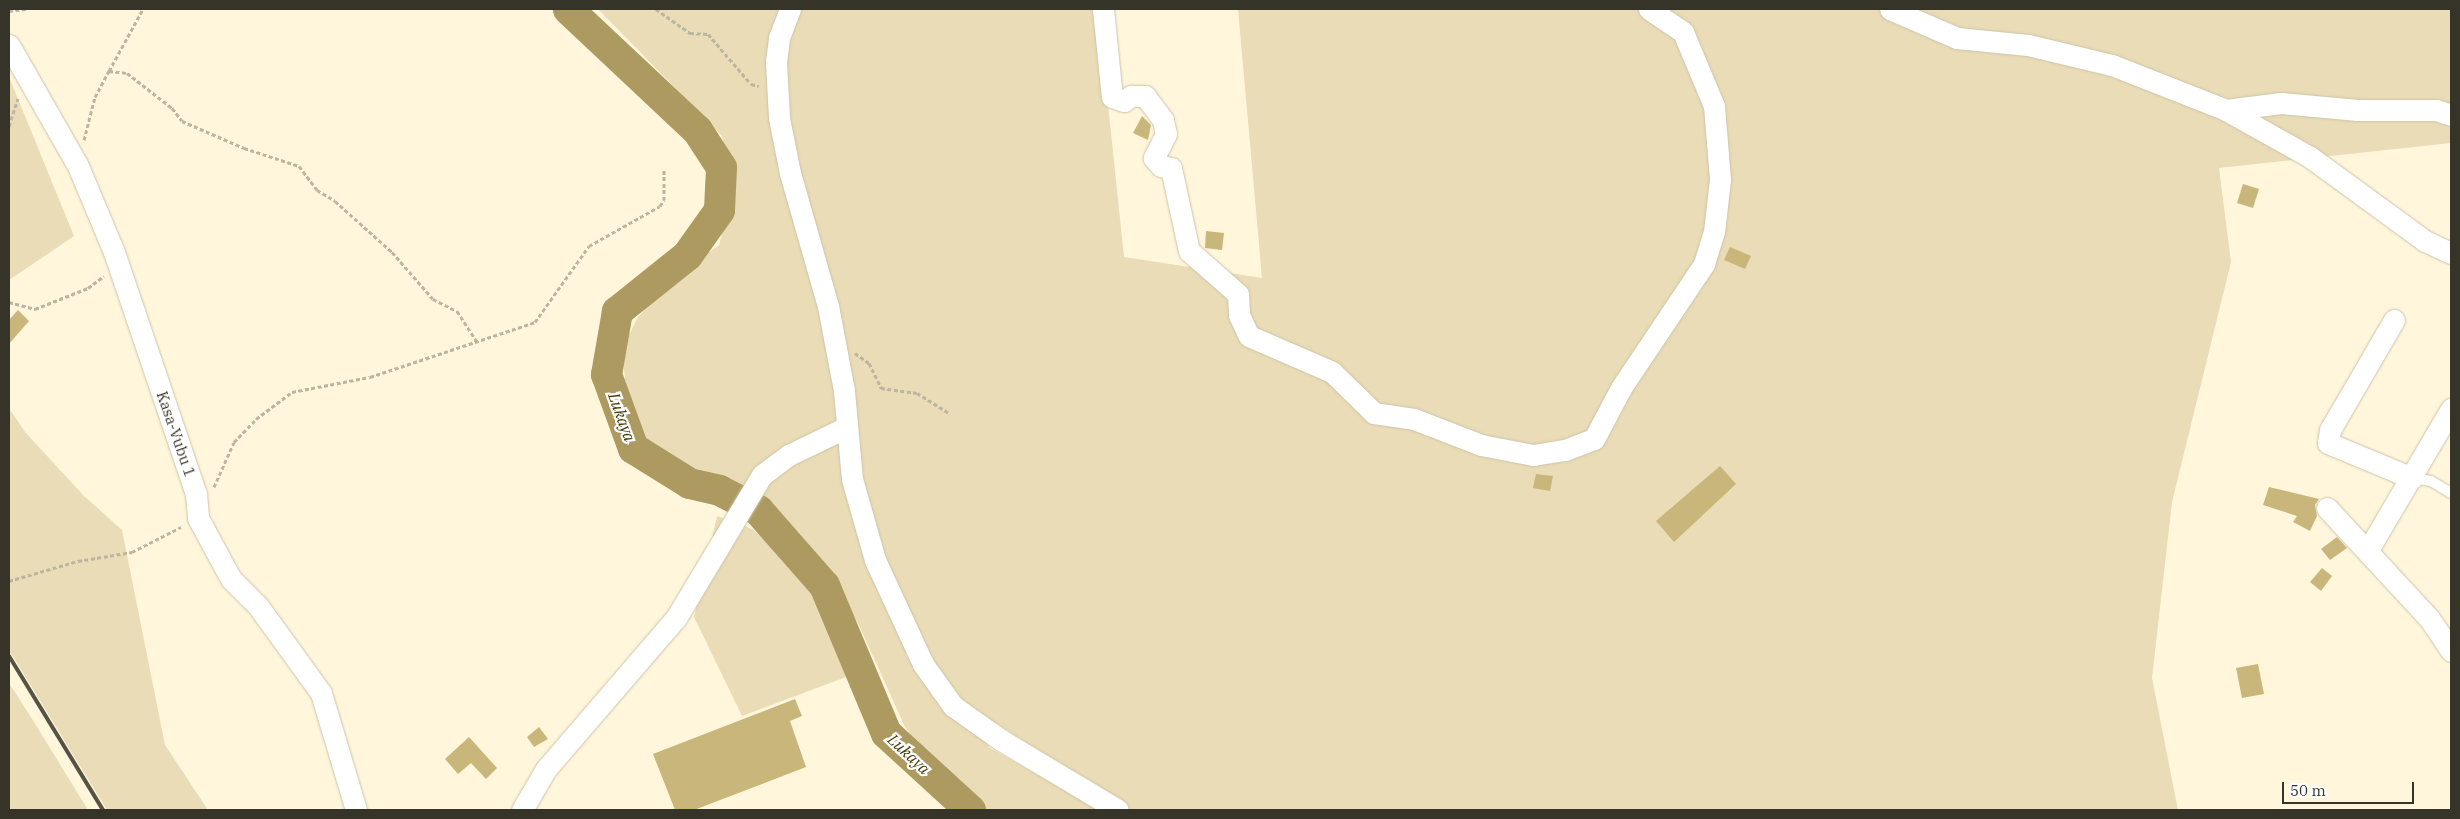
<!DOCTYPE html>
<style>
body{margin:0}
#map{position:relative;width:2460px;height:819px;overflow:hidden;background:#fff6db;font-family:"IBM Plex Serif",serif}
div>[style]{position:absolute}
.green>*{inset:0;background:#e9dcb6}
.river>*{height:31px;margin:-15.5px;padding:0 15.5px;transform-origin:15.5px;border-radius:15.5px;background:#ad9a60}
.building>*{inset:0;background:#c9b67b}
.path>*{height:3px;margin-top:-1.5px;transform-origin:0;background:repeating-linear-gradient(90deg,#bcb5a0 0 4px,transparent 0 6.5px)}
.roads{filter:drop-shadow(0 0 1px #ccc4aa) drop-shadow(0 0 1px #ccc4aa)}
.service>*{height:10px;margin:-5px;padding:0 5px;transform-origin:5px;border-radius:5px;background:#fff}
.minor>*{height:21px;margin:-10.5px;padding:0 10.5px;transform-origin:10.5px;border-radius:10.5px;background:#fff}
.rail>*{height:4px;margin:-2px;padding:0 2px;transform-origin:2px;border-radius:2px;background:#565244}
span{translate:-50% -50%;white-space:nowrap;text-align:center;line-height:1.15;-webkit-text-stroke:4.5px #fff;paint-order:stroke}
.street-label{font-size:15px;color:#363328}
.water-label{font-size:16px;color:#453705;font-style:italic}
.frame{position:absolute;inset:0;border:10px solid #363328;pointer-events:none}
.scale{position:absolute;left:2282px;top:782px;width:132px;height:22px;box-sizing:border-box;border:2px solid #363328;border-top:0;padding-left:6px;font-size:15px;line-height:18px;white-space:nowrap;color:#363328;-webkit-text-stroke:4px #fff;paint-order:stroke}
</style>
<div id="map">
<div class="green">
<div style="clip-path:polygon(598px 9px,1098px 9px,1124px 257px,1262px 278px,1238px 9px,2451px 9px,2451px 143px,2219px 168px,2231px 262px,2172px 502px,2152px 678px,2178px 810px,1129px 810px,998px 724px,988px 747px,1100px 810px,982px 810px,960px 779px,940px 772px,905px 727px,858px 623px,791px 528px,766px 500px,650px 449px,627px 399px,622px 349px,638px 317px,677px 276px,719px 245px,734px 188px,722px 136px)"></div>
<div style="clip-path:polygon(9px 77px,74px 236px,9px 280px)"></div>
<div style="clip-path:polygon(9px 408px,25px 432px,83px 495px,122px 530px,165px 745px,208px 810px,107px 810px,9px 650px)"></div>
<div style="clip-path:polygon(717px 516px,752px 529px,785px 555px,817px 593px,846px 677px,742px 716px,694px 617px)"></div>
<div style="clip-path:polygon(9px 683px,34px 722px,88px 810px,9px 810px)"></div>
</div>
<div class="river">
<div style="left:568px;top:9px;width:177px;rotate:43.2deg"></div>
<div style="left:697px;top:130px;width:44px;rotate:57deg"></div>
<div style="left:721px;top:167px;width:43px;rotate:92.7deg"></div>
<div style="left:719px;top:210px;width:55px;rotate:125.4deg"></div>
<div style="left:687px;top:255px;width:90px;rotate:141.3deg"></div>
<div style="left:617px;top:311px;width:64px;rotate:99.9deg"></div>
<div style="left:606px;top:374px;width:79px;rotate:70deg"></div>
<div style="left:633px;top:448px;width:66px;rotate:32deg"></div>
<div style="left:689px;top:483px;width:31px;rotate:13deg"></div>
<div style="left:719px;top:490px;width:44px;rotate:27.1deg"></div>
<div style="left:758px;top:510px;width:100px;rotate:48.7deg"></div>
<div style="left:824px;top:585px;width:160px;rotate:67.3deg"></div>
<div style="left:886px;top:733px;width:114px;rotate:42.5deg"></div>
</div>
<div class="building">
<div style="clip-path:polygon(1142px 116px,1151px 125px,1148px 140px,1133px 133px)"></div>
<div style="clip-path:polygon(2243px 184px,2259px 189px,2253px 208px,2237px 203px)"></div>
<div style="clip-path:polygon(1206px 231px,1224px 233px,1222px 250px,1205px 248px)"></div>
<div style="clip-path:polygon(1730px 247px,1751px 256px,1745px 269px,1724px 260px)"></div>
<div style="clip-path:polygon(18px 310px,29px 321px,9px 344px,9px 320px)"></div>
<div style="clip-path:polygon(1720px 466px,1736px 484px,1674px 542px,1656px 521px)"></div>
<div style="clip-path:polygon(1536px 474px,1553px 476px,1550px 491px,1533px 488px)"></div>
<div style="clip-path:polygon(2269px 487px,2319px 499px,2315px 505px,2317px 516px,2310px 531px,2293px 522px,2297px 516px,2263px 505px)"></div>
<div style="clip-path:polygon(2337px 537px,2347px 548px,2330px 560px,2321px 549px)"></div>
<div style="clip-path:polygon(2322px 568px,2332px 576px,2321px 591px,2310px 582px)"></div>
<div style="clip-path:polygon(2258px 664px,2264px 694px,2242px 698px,2236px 668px)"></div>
<div style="clip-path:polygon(795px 699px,802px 716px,790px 721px,806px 767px,694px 810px,675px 810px,653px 754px)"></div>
<div style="clip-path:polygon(539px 727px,548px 739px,534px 747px,527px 737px)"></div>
<div style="clip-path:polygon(469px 737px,497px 768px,486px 779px,471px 763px,458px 774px,445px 759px)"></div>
</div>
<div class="path">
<div style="left:656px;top:9px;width:42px;rotate:35.2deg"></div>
<div style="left:690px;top:33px;width:18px;rotate:3deg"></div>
<div style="left:708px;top:34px;width:66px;rotate:49.3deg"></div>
<div style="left:751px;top:84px;width:8px;rotate:14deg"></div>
<div style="left:9px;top:11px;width:17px;rotate:-7deg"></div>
<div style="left:109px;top:71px;width:71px;rotate:-61.3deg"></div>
<div style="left:9px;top:126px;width:29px;rotate:-72deg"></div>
<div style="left:84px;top:140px;width:44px;rotate:-75.7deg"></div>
<div style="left:95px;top:97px;width:30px;rotate:-62deg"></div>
<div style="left:109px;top:71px;width:18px;rotate:6deg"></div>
<div style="left:127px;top:73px;width:57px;rotate:37.9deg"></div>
<div style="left:172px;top:108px;width:16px;rotate:52deg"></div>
<div style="left:182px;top:121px;width:68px;rotate:23.5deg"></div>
<div style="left:244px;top:148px;width:58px;rotate:18.1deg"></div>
<div style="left:299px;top:166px;width:30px;rotate:53deg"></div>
<div style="left:317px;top:190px;width:21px;rotate:31deg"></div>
<div style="left:335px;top:201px;width:76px;rotate:41.8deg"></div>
<div style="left:392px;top:252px;width:62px;rotate:48.9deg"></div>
<div style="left:433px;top:299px;width:27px;rotate:27deg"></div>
<div style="left:457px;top:311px;width:37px;rotate:57deg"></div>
<div style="left:9px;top:302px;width:27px;rotate:15deg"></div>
<div style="left:35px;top:309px;width:57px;rotate:-21.6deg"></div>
<div style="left:88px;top:288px;width:20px;rotate:-37deg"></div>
<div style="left:855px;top:353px;width:17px;rotate:36deg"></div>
<div style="left:869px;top:363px;width:28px;rotate:64deg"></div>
<div style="left:881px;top:388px;width:36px;rotate:8deg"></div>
<div style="left:917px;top:393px;width:38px;rotate:32deg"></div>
<div style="left:214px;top:487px;width:49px;rotate:-66deg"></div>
<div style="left:234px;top:442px;width:32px;rotate:-46deg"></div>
<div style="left:256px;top:419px;width:45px;rotate:-36.9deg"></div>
<div style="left:292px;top:392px;width:79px;rotate:-10.9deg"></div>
<div style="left:370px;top:377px;width:174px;rotate:-18.4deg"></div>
<div style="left:535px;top:322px;width:93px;rotate:-54.6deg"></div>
<div style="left:589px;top:246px;width:81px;rotate:-29.4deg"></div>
<div style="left:660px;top:206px;width:7px;rotate:-56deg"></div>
<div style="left:664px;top:200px;width:32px;rotate:-90deg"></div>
<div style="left:9px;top:581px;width:72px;rotate:-16.2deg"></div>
<div style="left:78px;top:561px;width:55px;rotate:-9.5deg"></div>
<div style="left:132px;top:552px;width:55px;rotate:-27deg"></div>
</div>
<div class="roads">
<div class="service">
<div style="left:2412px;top:478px;width:19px;rotate:9deg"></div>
<div style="left:2431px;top:481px;width:23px;rotate:31deg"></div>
</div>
<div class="minor">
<div style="left:790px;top:9px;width:31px;rotate:111deg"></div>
<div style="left:779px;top:38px;width:24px;rotate:97deg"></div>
<div style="left:776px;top:62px;width:56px;rotate:86.9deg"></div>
<div style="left:779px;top:118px;width:56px;rotate:78.7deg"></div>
<div style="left:790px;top:173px;width:138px;rotate:74.1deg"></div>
<div style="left:828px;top:306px;width:86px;rotate:79.3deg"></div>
<div style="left:844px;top:391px;width:88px;rotate:84.8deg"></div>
<div style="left:852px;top:479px;width:84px;rotate:74.1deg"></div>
<div style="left:875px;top:560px;width:115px;rotate:65.2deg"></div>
<div style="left:923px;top:664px;width:52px;rotate:54.5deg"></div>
<div style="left:953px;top:706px;width:59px;rotate:35.3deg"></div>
<div style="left:1001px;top:740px;width:136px;rotate:30.9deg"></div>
<div style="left:1103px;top:9px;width:88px;rotate:84.2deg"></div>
<div style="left:1112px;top:97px;width:13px;rotate:18deg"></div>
<div style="left:1124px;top:101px;width:9px;rotate:-36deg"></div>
<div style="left:1131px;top:96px;width:14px"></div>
<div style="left:1145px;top:96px;width:30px;rotate:53deg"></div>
<div style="left:1163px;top:120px;width:14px;rotate:78deg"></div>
<div style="left:1166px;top:134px;width:27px;rotate:117deg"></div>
<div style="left:1154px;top:158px;width:11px;rotate:49deg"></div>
<div style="left:1161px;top:166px;width:10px;rotate:11deg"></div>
<div style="left:1171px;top:168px;width:85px;rotate:77.8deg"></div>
<div style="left:1189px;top:251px;width:65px;rotate:41.3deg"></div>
<div style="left:1238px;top:294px;width:21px;rotate:87deg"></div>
<div style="left:1239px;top:315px;width:23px;rotate:65deg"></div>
<div style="left:1249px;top:336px;width:90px;rotate:23.4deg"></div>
<div style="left:1332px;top:372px;width:59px;rotate:44.3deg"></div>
<div style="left:1374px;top:413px;width:40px;rotate:8.5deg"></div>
<div style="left:1414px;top:419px;width:72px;rotate:21.2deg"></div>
<div style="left:1481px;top:445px;width:53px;rotate:10.9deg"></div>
<div style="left:1533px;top:455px;width:32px;rotate:-9deg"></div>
<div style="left:1565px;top:450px;width:31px;rotate:-21deg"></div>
<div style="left:1594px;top:439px;width:58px;rotate:-62.1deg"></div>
<div style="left:1621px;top:388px;width:149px;rotate:-56.2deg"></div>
<div style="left:1704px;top:264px;width:34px;rotate:-73deg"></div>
<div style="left:1714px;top:232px;width:53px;rotate:-83.5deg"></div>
<div style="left:1720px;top:179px;width:73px;rotate:-94.7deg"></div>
<div style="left:1714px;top:106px;width:80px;rotate:-112.7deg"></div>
<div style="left:1683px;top:32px;width:41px;rotate:-145.9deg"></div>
<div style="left:1890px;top:9px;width:73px;rotate:23.4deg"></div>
<div style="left:1957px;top:38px;width:71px;rotate:5.6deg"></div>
<div style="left:2028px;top:45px;width:86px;rotate:13.4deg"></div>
<div style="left:2112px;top:65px;width:123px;rotate:21.5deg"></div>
<div style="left:2226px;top:110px;width:96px;rotate:29.2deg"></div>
<div style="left:2310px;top:157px;width:142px;rotate:36.1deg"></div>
<div style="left:2425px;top:241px;width:29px;rotate:25deg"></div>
<div style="left:9px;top:45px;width:139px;rotate:60.3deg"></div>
<div style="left:78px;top:166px;width:93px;rotate:67.3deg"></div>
<div style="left:114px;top:252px;width:256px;rotate:71.3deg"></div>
<div style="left:196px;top:494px;width:24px;rotate:85deg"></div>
<div style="left:198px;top:518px;width:69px;rotate:61.6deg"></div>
<div style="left:231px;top:579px;width:38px;rotate:45deg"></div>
<div style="left:258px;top:606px;width:107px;rotate:54.1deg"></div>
<div style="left:321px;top:693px;width:122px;rotate:73.3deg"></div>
<div style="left:2226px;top:110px;width:55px;rotate:-7.3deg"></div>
<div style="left:2281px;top:103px;width:77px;rotate:5.2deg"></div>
<div style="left:2358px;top:110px;width:78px"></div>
<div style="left:2436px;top:110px;width:16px;rotate:18deg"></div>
<div style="left:2394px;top:320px;width:127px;rotate:120.2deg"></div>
<div style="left:2330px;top:430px;width:13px;rotate:99deg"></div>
<div style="left:2328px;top:443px;width:91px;rotate:22.6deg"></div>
<div style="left:2327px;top:508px;width:150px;rotate:47.2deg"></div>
<div style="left:2429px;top:618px;width:40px;rotate:56deg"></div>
<div style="left:2368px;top:550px;width:164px;rotate:-59.5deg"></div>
<div style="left:522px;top:810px;width:48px;rotate:-59.7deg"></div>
<div style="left:546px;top:769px;width:199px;rotate:-49.3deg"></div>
<div style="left:676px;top:618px;width:167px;rotate:-59deg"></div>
<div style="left:762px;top:475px;width:34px;rotate:-37deg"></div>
<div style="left:789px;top:455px;width:64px;rotate:-25.8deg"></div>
</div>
</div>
<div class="rail">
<div style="left:9px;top:656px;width:180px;rotate:58.6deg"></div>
</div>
<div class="street-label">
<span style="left:176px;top:434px;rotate:71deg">Kasa-Vubu 1</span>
</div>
<div class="water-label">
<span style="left:622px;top:417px;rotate:70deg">Lukaya</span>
<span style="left:909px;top:754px;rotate:43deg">Lukaya</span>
</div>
<div class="frame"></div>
<div class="scale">50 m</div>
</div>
